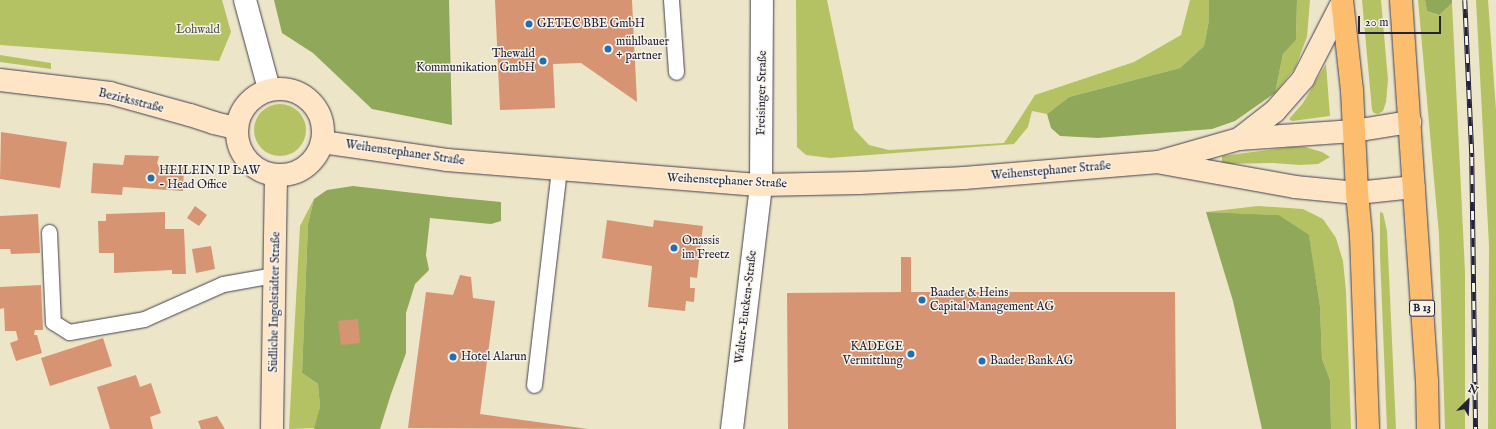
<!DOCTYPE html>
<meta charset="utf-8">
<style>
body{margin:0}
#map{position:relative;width:1496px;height:429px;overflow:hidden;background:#ede5c8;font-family:"IM FELL English",serif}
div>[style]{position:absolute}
.green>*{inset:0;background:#b4c264}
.round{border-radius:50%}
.forest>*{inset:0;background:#8fa85a}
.building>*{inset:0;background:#d79473}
.roads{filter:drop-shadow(0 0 1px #403f50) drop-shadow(0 0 1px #403f50)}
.lane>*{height:15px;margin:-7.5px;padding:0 7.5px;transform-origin:7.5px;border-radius:7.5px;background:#fff}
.street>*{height:22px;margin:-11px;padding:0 11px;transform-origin:11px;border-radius:11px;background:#fff}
.secondary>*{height:22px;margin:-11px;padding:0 11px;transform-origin:11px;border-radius:11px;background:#fee5c5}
.secondary>.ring{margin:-11px;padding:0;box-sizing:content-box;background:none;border:22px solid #fee5c5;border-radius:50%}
.primary>*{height:22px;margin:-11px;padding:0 11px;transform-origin:11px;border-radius:11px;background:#fcbd6f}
.rail>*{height:4.5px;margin-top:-2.25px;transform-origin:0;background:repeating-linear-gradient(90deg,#f7f3e8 0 9px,#22223b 0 18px);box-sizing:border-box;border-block:1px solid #22223b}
.dots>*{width:11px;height:11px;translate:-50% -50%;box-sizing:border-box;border:2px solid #f7f3e8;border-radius:50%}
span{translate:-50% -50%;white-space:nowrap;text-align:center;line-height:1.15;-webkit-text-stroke:3px #f7f3e8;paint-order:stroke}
.shield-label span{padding:1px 3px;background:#f7f3e8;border:1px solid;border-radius:3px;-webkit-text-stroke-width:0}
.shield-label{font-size:11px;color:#22223b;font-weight:700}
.poi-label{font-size:12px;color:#22223b}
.left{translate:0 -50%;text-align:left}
.right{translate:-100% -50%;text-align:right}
.park-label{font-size:12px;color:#4e5247}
.street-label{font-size:12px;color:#22223b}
.north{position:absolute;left:1448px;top:381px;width:40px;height:40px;-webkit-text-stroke:3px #f7f3e8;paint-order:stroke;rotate:24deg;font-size:11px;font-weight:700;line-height:16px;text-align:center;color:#22223b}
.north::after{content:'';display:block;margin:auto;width:14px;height:18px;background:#22223b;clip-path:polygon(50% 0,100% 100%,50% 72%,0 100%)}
.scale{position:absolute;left:1358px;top:16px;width:83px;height:18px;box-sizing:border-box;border:2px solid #22223b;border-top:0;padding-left:5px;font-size:12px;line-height:14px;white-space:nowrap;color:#22223b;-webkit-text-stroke:3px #f7f3e8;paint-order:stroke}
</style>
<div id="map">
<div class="green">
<div style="clip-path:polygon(0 0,222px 0,231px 32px,219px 61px,0 45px)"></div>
<div style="clip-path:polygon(796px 0,827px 0,854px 129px,869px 145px,889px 150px,1004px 143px,1035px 95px,1134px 62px,1181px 35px,1190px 0,1209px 0,1209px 20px,1204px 46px,1180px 68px,1069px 97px,1047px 114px,1032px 111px,1028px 127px,1014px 144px,830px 158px,806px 155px,797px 147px)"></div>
<div style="clip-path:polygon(1297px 0,1310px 0,1307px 37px,1295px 68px,1275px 93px,1283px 54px,1296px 40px)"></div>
<div style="clip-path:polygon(1362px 0,1381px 0,1388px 80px,1386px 102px,1383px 111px,1378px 114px,1374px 113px,1372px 110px)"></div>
<div style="clip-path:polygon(1418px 0,1425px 0,1427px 11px,1438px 15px,1452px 3px,1465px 272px,1465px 429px,1445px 429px,1439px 235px)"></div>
<div style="clip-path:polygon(1476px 0,1488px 0,1496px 110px,1496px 429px,1488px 429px,1489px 246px)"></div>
<div style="clip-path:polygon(0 55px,51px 63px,51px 69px,0 62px)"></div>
<div style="clip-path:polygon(1326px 64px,1330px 116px,1292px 121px,1289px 119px,1303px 103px)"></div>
<div class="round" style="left:254px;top:104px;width:52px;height:52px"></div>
<div style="clip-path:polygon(1291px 147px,1305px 147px,1322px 152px,1330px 157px,1318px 164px,1300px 165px,1273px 163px,1222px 164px,1222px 156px)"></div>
<div style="clip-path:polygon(314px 199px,308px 224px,302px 373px,318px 384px,320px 407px,316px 428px,289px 429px,300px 226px)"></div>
<div style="clip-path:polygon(1258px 206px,1303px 209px,1323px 219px,1336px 238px,1343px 261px,1346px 291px,1351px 429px,1331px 429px,1330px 380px,1322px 359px,1320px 306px,1309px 236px,1279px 215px,1206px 212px)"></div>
<div style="clip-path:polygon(1380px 212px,1383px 213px,1387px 231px,1396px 429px,1387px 429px,1380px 255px)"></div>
</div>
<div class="forest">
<div style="clip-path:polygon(274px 0,449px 0,452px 125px,372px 109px,313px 53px,282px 33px)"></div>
<div style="clip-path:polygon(1209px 0,1297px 0,1296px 40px,1283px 54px,1275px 93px,1235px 121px,1212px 129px,1098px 138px,1060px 136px,1051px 128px,1047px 114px,1069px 97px,1180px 68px,1204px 46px,1209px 20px)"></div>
<div style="clip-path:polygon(1425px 0,1452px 0,1452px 3px,1439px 15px,1427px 11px)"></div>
<div style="clip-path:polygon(353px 186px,449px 197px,501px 202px,501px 221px,491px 224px,430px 218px,426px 255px,429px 270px,415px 284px,406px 313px,406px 353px,391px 394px,380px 429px,314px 429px,320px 407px,318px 384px,302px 373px,308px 224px,314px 199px,327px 190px)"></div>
<div style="clip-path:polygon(1206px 212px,1279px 215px,1309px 235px,1320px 306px,1322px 359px,1330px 380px,1331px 429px,1262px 429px,1233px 301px)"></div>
</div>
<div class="building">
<div style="clip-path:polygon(495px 0,632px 0,637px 102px,581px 63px,553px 64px,555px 108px,500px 110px)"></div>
<div style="clip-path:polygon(1px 132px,67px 142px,60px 188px,0 179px)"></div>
<div style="clip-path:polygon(125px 155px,159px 156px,157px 164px,184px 166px,183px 191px,123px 187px,122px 195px,91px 193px,93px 163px,123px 165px)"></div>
<div style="clip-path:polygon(195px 206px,207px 215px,199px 226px,187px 218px)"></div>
<div style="clip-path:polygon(165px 212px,165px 229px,184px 229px,186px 274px,172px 274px,172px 270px,114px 273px,114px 253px,99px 253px,98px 221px,106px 221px,106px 214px)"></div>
<div style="clip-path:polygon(38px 214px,40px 253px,11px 254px,10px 249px,0 249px,0 216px)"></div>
<div style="clip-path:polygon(607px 220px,653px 227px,654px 220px,703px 226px,697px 278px,690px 277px,690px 288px,695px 288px,694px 302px,686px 301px,685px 311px,648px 307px,652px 266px,602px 258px)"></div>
<div style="clip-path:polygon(211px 246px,215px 269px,196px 273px,192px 249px)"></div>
<div style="clip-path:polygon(901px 257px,911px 257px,911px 292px,1175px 292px,1176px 429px,788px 429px,787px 293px,901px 292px)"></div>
<div style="clip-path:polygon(460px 275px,471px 277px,473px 298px,495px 301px,480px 414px,588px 429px,408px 428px,426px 292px,453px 295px)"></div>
<div style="clip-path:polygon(41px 285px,43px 330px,35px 330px,34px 335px,37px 335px,42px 353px,16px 361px,10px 343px,18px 340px,16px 331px,5px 331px,4px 308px,0 309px,0 287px)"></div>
<div style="clip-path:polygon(358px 319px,360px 343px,341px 345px,338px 321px)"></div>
<div style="clip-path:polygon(103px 338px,112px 366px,50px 386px,41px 358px)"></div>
<div style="clip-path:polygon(136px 375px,140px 387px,151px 383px,161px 413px,150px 417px,153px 429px,110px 429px,97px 387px)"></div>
<div style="clip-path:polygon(217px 416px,225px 429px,201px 429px,198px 421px)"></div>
</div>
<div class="roads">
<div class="lane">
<div style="left:671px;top:0;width:72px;rotate:86deg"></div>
<div style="left:49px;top:232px;width:90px;rotate:87.5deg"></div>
<div style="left:53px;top:322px;width:19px;rotate:32deg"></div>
<div style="left:69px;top:332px;width:76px;rotate:-9.8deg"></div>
<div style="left:144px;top:319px;width:86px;rotate:-23.9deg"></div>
<div style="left:223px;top:284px;width:52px;rotate:-10deg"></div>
<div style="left:534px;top:385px;width:217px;rotate:-83.4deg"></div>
</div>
<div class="street">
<div style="left:245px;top:0;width:92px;rotate:74.9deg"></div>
<div style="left:732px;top:429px;width:246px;rotate:-83.2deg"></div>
<div style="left:761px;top:185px;width:185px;rotate:-89.7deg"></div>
</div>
<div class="secondary">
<div style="left:0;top:80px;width:111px;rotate:6.7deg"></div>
<div style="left:110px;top:93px;width:83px;rotate:15.4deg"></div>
<div style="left:190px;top:115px;width:25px;rotate:18deg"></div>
<div style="left:214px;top:123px;width:23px;rotate:13deg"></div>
<div class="ring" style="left:237px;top:89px;width:64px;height:64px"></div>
<div style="left:1239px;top:139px;width:46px;rotate:-37.9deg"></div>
<div style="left:1275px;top:111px;width:43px;rotate:-48.8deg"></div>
<div style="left:1303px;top:79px;width:85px;rotate:-62.8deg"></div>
<div style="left:322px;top:142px;width:126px;rotate:8.2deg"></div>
<div style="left:447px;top:160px;width:315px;rotate:4.6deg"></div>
<div style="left:761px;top:185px;width:98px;rotate:-1.2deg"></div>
<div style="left:859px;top:183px;width:105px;rotate:-2.7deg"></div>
<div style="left:964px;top:178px;width:195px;rotate:-4.7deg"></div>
<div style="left:1158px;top:162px;width:84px;rotate:-15.9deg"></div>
<div style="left:1239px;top:139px;width:115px;rotate:-4deg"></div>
<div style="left:1354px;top:131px;width:57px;rotate:-9.1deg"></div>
<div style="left:1162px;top:163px;width:135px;rotate:10.2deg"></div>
<div style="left:1295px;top:187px;width:62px;rotate:5.5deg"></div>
<div style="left:1357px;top:193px;width:57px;rotate:-6deg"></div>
<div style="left:272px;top:429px;width:254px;rotate:-89.1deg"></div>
</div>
<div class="primary">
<div style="left:1342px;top:0;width:91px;rotate:83.7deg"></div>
<div style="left:1352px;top:90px;width:103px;rotate:87.2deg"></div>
<div style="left:1357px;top:193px;width:43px;rotate:84.7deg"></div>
<div style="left:1361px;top:236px;width:193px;rotate:87.9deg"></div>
<div style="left:1401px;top:0;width:382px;rotate:86.1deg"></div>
<div style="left:1427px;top:381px;width:48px;rotate:88.8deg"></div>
</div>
</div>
<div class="rail">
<div style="left:1465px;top:0;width:157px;rotate:87.4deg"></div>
<div style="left:1472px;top:157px;width:272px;rotate:89.2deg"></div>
</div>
<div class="dots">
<div style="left:529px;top:24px;background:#1f6fb2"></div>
<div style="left:608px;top:49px;background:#1f6fb2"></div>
<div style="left:543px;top:61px;background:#1f6fb2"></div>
<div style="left:151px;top:178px;background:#1f6fb2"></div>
<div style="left:674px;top:248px;background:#1f6fb2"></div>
<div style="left:922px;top:300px;background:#1f6fb2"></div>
<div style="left:911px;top:354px;background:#1f6fb2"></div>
<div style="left:453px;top:357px;background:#1f6fb2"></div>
<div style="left:982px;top:361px;background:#1f6fb2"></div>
</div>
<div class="shield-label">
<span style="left:1422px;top:308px">B 13</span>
</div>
<div class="poi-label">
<span class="left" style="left:537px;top:24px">GETEC BBE GmbH</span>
<span class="left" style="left:616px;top:49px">mühlbauer<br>+ partner</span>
<span class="right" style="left:535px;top:61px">Thewald<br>Kommunikation GmbH</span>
<span class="left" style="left:159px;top:178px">HEILEIN IP LAW<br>- Head Office</span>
<span class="left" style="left:682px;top:248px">Onassis<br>im Freetz</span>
<span class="left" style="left:930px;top:300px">Baader &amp; Heins<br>Capital Management AG</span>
<span class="right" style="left:903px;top:354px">KADEGE<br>Vermittlung</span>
<span class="left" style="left:461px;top:357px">Hotel Alarun</span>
<span class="left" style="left:990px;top:361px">Baader Bank AG</span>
</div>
<div class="park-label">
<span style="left:198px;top:30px">Lohwald</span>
</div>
<div class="street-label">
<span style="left:762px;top:93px;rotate:-89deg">Freisinger Straße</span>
<span style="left:131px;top:101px;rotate:14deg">Bezirksstraße</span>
<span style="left:405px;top:153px;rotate:8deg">Weihenstephaner Straße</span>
<span style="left:1051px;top:171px;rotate:-5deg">Weihenstephaner Straße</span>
<span style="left:727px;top:181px;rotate:3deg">Weihenstephaner Straße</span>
<span style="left:275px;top:302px;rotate:-89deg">Südliche Ingolstädter Straße</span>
<span style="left:746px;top:307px;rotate:-83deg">Walter-Eucken-Straße</span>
</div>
<div class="north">N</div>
<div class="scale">20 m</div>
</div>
